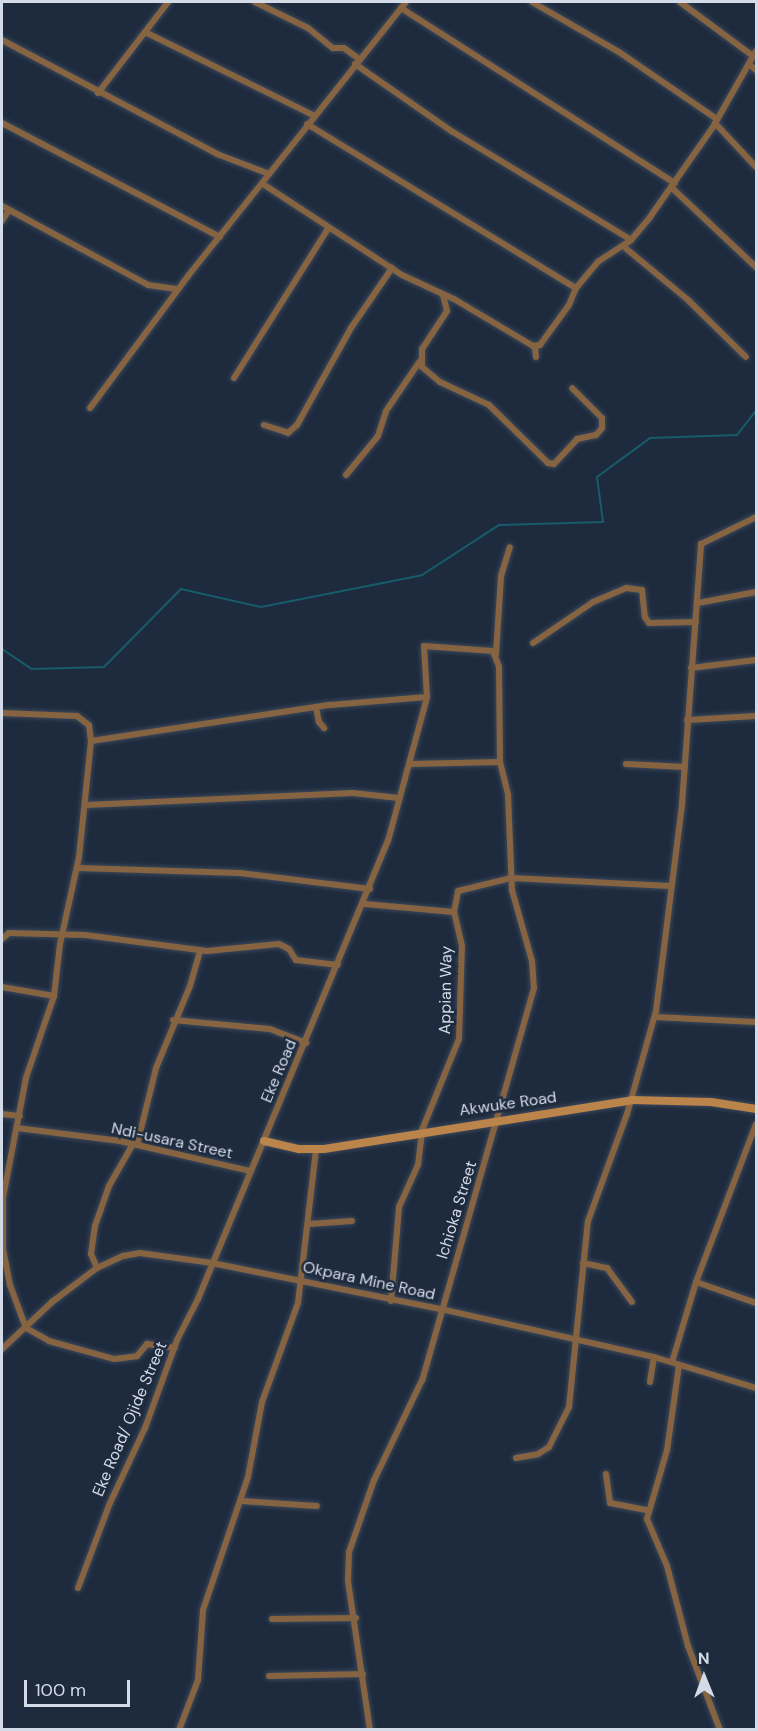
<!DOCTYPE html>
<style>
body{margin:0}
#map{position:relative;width:758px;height:1731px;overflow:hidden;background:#1e2b3e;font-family:"DM Sans",sans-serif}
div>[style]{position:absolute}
.stream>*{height:2px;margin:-1px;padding:0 1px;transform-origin:1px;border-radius:1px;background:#165c6b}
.roads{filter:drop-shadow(0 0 2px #3b4759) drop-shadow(0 0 2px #3b4759)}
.minor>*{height:6px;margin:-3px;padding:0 3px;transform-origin:3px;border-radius:3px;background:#866441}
.secondary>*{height:8px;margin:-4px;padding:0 4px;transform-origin:4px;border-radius:4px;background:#ba844a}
span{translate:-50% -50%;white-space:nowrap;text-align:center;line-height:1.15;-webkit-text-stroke:5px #1e2b3e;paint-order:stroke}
.street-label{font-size:16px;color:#d3dbe8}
.frame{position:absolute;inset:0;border:3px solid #d3dbe8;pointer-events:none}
.north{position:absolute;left:674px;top:1647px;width:60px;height:60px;-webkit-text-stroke:4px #1e2b3e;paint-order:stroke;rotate:359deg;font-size:16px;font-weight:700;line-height:24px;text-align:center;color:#d3dbe8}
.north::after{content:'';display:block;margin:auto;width:21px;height:27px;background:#d3dbe8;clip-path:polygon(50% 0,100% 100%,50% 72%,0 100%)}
.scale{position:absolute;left:24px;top:1680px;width:106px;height:27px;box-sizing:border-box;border:3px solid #d3dbe8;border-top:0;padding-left:8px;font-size:18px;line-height:21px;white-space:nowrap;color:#d3dbe8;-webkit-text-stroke:4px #1e2b3e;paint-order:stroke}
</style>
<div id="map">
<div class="stream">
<div style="left:2px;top:649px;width:36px;rotate:34deg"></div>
<div style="left:32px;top:669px;width:72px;rotate:-1.6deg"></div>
<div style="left:104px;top:667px;width:110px;rotate:-45.4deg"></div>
<div style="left:181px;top:589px;width:82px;rotate:12.7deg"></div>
<div style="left:261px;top:607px;width:164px;rotate:-11.2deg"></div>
<div style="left:422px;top:575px;width:92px;rotate:-33deg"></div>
<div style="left:499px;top:525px;width:104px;rotate:-1.7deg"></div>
<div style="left:603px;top:522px;width:45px;rotate:-97.6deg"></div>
<div style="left:597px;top:477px;width:66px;rotate:-36.3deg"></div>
<div style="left:650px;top:438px;width:87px;rotate:-2deg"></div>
<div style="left:737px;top:435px;width:31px;rotate:-52deg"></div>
</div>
<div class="roads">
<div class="minor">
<div style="left:255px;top:2px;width:59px;rotate:26.1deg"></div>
<div style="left:308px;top:28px;width:32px;rotate:39deg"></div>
<div style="left:333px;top:48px;width:11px"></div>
<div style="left:344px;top:48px;width:17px;rotate:36deg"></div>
<div style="left:532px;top:2px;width:100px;rotate:29.9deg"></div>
<div style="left:619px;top:52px;width:119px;rotate:34.4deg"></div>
<div style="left:680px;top:2px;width:91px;rotate:36.5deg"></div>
<div style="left:401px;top:8px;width:325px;rotate:32.6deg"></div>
<div style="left:145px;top:32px;width:187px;rotate:26.3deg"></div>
<div style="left:2px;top:40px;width:243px;rotate:27.9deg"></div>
<div style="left:217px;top:154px;width:56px;rotate:21deg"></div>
<div style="left:355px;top:64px;width:119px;rotate:34.8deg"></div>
<div style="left:453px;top:132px;width:208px;rotate:31.2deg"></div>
<div style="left:749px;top:64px;width:9px;rotate:41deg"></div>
<div style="left:98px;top:93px;width:115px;rotate:-52.4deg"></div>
<div style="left:2px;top:123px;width:246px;rotate:27.6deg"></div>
<div style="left:715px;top:123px;width:60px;rotate:47deg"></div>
<div style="left:307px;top:124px;width:315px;rotate:31.4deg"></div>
<div style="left:576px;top:288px;width:35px;rotate:-50deg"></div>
<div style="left:599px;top:261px;width:38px;rotate:-33deg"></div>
<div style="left:631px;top:240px;width:30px;rotate:-50deg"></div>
<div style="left:650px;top:217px;width:110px;rotate:-55deg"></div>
<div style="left:713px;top:127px;width:87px;rotate:-60.5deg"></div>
<div style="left:263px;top:184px;width:166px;rotate:33.2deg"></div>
<div style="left:402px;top:275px;width:57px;rotate:24.8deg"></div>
<div style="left:454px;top:299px;width:92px;rotate:30.7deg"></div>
<div style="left:533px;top:346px;width:7px;rotate:-8deg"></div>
<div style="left:540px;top:345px;width:49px;rotate:-54.1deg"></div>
<div style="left:569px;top:305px;width:18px;rotate:-68deg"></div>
<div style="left:671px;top:187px;width:117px;rotate:43.3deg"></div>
<div style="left:2px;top:206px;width:166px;rotate:28.4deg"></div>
<div style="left:148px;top:285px;width:29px;rotate:8deg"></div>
<div style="left:2px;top:221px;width:13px;rotate:-58deg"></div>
<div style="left:623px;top:246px;width:85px;rotate:39.7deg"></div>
<div style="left:688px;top:300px;width:81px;rotate:44.5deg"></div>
<div style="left:443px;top:295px;width:16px;rotate:76deg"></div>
<div style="left:447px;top:311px;width:45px;rotate:123.3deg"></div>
<div style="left:422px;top:349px;width:18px;rotate:90deg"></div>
<div style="left:422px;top:367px;width:23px;rotate:40deg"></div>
<div style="left:440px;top:382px;width:54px;rotate:25.1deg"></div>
<div style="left:489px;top:405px;width:83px;rotate:44.5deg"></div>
<div style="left:548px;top:463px;width:6px;rotate:9deg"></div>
<div style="left:554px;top:464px;width:34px;rotate:-47deg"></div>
<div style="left:577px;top:439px;width:19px;rotate:-12deg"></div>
<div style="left:596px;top:435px;width:9px;rotate:-49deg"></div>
<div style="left:602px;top:428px;width:10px;rotate:-90deg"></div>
<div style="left:602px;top:418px;width:42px;rotate:-135deg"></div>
<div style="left:535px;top:346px;width:11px;rotate:85deg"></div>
<div style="left:234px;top:378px;width:178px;rotate:-57.8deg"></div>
<div style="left:90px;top:408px;width:164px;rotate:-53.4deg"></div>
<div style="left:188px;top:276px;width:350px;rotate:-51.5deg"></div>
<div style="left:264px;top:425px;width:25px;rotate:18deg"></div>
<div style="left:288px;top:433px;width:12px;rotate:-42deg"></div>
<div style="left:297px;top:425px;width:111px;rotate:-60.9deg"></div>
<div style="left:351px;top:328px;width:73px;rotate:-55.7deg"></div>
<div style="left:346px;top:475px;width:50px;rotate:-50.6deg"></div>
<div style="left:378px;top:436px;width:26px;rotate:-72deg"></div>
<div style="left:386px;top:411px;width:60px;rotate:-55.8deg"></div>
<div style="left:698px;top:603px;width:59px;rotate:-10.7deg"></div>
<div style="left:533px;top:643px;width:73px;rotate:-34.3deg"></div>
<div style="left:593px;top:602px;width:36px;rotate:-23deg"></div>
<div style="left:626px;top:588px;width:16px;rotate:7deg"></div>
<div style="left:642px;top:590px;width:27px;rotate:84deg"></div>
<div style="left:645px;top:617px;width:7px;rotate:56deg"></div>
<div style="left:649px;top:623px;width:47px;rotate:-1.2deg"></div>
<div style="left:496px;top:654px;width:78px;rotate:-86.3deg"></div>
<div style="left:501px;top:576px;width:30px;rotate:-73deg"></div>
<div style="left:691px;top:668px;width:65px;rotate:-7deg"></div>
<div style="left:316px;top:707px;width:15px;rotate:79deg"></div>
<div style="left:319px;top:722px;width:8px;rotate:50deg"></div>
<div style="left:2px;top:713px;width:75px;rotate:2.3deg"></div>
<div style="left:77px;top:716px;width:15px;rotate:37deg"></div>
<div style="left:89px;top:725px;width:16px;rotate:83deg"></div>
<div style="left:91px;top:741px;width:117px;rotate:95.9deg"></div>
<div style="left:79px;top:857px;width:89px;rotate:102.3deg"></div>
<div style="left:60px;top:944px;width:52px;rotate:96.6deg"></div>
<div style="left:54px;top:996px;width:87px;rotate:108.9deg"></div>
<div style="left:26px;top:1078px;width:121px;rotate:100.9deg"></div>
<div style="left:3px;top:1197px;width:52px;rotate:90deg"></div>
<div style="left:3px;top:1249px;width:37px;rotate:79deg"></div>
<div style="left:10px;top:1285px;width:46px;rotate:69.6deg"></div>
<div style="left:26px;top:1328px;width:26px;rotate:29deg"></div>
<div style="left:49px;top:1341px;width:67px;rotate:15.5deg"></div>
<div style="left:114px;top:1359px;width:23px;rotate:-7deg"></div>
<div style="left:137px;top:1356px;width:16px;rotate:-50deg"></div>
<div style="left:147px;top:1344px;width:28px;rotate:8deg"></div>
<div style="left:687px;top:720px;width:69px;rotate:-3.3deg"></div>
<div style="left:91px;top:741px;width:242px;rotate:-8.6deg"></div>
<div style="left:330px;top:705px;width:97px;rotate:-4.7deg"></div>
<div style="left:409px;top:764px;width:91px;rotate:-1.3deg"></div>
<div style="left:626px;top:764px;width:59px;rotate:2.9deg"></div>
<div style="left:86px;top:805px;width:267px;rotate:-2.6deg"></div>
<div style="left:353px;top:793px;width:46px;rotate:6.2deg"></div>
<div style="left:78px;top:868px;width:162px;rotate:1.8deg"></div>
<div style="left:240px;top:873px;width:131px;rotate:7deg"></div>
<div style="left:365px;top:904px;width:89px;rotate:5.1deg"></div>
<div style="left:2px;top:939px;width:9px;rotate:-41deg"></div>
<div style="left:9px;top:933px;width:76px;rotate:1.5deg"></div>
<div style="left:85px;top:935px;width:123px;rotate:7.5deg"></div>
<div style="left:207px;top:951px;width:72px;rotate:-5.6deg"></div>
<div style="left:279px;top:944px;width:11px;rotate:27deg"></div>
<div style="left:289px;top:949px;width:13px;rotate:58deg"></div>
<div style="left:296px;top:960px;width:42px;rotate:6.8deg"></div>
<div style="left:2px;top:987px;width:53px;rotate:9.8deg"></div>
<div style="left:655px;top:1017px;width:101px;rotate:2.8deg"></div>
<div style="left:173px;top:1020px;width:97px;rotate:5.3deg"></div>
<div style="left:270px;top:1029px;width:39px;rotate:21deg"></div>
<div style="left:2px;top:1114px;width:18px;rotate:6deg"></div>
<div style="left:17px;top:1128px;width:104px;rotate:7.2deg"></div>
<div style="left:120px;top:1141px;width:133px;rotate:13deg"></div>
<div style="left:137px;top:1145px;width:79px;rotate:-76.1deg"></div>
<div style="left:156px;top:1068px;width:89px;rotate:-67.5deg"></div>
<div style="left:190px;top:986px;width:36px;rotate:-74deg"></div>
<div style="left:309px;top:1224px;width:43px;rotate:-4deg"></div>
<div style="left:583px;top:1263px;width:25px;rotate:12deg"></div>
<div style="left:607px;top:1268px;width:42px;rotate:53.7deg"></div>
<div style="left:97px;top:1268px;width:15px;rotate:-113deg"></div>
<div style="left:91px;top:1254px;width:28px;rotate:-82deg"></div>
<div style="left:95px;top:1226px;width:42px;rotate:-70.7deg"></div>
<div style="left:109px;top:1186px;width:48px;rotate:-60.3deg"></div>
<div style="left:696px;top:1282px;width:64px;rotate:19.3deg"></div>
<div style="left:391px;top:1301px;width:94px;rotate:-85.1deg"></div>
<div style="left:399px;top:1207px;width:46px;rotate:-65.7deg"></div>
<div style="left:418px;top:1165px;width:35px;rotate:-83deg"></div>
<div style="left:422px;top:1130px;width:98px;rotate:-67.9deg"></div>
<div style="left:459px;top:1039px;width:93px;rotate:-88.2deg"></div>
<div style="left:462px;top:946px;width:35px;rotate:-103deg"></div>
<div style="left:454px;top:912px;width:21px;rotate:-79deg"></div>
<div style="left:458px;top:891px;width:55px;rotate:-13.8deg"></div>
<div style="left:511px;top:878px;width:159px;rotate:2.9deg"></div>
<div style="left:2px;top:1349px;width:69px;rotate:-43.2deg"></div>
<div style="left:52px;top:1302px;width:56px;rotate:-37.1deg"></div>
<div style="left:97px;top:1268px;width:29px;rotate:-25deg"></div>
<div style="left:123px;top:1256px;width:17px;rotate:-10deg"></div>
<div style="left:140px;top:1253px;width:73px;rotate:7.9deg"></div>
<div style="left:212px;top:1263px;width:234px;rotate:11.4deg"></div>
<div style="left:441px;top:1309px;width:218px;rotate:12.7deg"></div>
<div style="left:654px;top:1357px;width:107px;rotate:16.9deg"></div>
<div style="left:672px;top:1362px;width:84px;rotate:-73.3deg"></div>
<div style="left:696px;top:1282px;width:169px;rotate:-69.2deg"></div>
<div style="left:679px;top:1365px;width:86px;rotate:98deg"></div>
<div style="left:667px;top:1450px;width:72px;rotate:106.2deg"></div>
<div style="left:647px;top:1519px;width:51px;rotate:66.9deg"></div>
<div style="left:667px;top:1566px;width:83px;rotate:75.3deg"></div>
<div style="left:688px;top:1646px;width:90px;rotate:69.1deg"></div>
<div style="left:650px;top:1382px;width:25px;rotate:-81deg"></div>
<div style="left:516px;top:1458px;width:22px;rotate:-10deg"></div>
<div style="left:538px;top:1454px;width:13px;rotate:-32deg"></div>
<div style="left:549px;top:1447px;width:45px;rotate:-63.4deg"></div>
<div style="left:569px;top:1407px;width:187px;rotate:-84.2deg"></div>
<div style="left:588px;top:1221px;width:114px;rotate:-70deg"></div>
<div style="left:627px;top:1114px;width:107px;rotate:-74.3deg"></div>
<div style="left:656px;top:1011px;width:209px;rotate:-82.8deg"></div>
<div style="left:682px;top:804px;width:261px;rotate:-85.8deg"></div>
<div style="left:701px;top:544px;width:61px;rotate:-26.1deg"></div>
<div style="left:606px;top:1474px;width:29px;rotate:82deg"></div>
<div style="left:610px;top:1503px;width:38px;rotate:11deg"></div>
<div style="left:241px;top:1501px;width:76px;rotate:3.8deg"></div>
<div style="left:78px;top:1588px;width:91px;rotate:-69.4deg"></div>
<div style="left:110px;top:1503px;width:83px;rotate:-65deg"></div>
<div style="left:145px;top:1428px;width:94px;rotate:-70deg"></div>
<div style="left:177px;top:1340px;width:46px;rotate:-62.9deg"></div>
<div style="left:198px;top:1299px;width:496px;rotate:-67.5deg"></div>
<div style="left:388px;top:841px;width:149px;rotate:-74.8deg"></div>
<div style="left:427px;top:697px;width:51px;rotate:-93.4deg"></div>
<div style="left:424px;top:646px;width:69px;rotate:4.1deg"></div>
<div style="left:493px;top:651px;width:17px;rotate:69deg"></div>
<div style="left:499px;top:667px;width:95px;rotate:89.4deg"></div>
<div style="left:500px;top:762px;width:34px;rotate:76deg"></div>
<div style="left:508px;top:795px;width:95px;rotate:87.6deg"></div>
<div style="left:512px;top:890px;width:74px;rotate:74.3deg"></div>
<div style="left:532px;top:961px;width:27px;rotate:86deg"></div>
<div style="left:534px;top:988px;width:408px;rotate:105.9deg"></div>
<div style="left:422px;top:1380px;width:111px;rotate:115.6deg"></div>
<div style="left:374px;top:1480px;width:76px;rotate:109.1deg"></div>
<div style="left:349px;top:1552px;width:29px;rotate:92deg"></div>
<div style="left:348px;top:1581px;width:151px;rotate:81.6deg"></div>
<div style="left:272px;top:1619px;width:84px;rotate:-0.7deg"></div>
<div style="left:269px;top:1676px;width:94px;rotate:-1.2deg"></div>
<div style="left:179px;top:1730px;width:53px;rotate:-69.2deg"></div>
<div style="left:198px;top:1680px;width:70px;rotate:-85.9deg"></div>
<div style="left:203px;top:1610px;width:140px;rotate:-71.3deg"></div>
<div style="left:248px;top:1477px;width:76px;rotate:-79.4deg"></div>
<div style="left:262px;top:1402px;width:105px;rotate:-70deg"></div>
<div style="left:298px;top:1303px;width:155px;rotate:-83.3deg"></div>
</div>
<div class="secondary">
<div style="left:264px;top:1141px;width:36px;rotate:13deg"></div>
<div style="left:299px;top:1149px;width:25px"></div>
<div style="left:324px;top:1149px;width:312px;rotate:-9deg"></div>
<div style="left:632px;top:1100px;width:79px;rotate:1.5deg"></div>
<div style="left:711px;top:1102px;width:46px;rotate:8.8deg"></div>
</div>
</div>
<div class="street-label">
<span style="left:446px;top:990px;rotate:-89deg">Appian Way</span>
<span style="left:279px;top:1071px;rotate:-67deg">Eke Road</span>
<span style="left:508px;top:1104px;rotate:-8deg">Akwuke Road</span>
<span style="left:172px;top:1141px;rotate:12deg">Ndi-usara Street</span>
<span style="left:457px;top:1210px;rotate:-73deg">Ichioka Street</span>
<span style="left:369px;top:1281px;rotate:12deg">Okpara Mine Road</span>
<span style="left:130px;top:1419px;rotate:-67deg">Eke Road/ Ojide Street</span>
</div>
<div class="frame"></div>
<div class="north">N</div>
<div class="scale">100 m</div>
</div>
